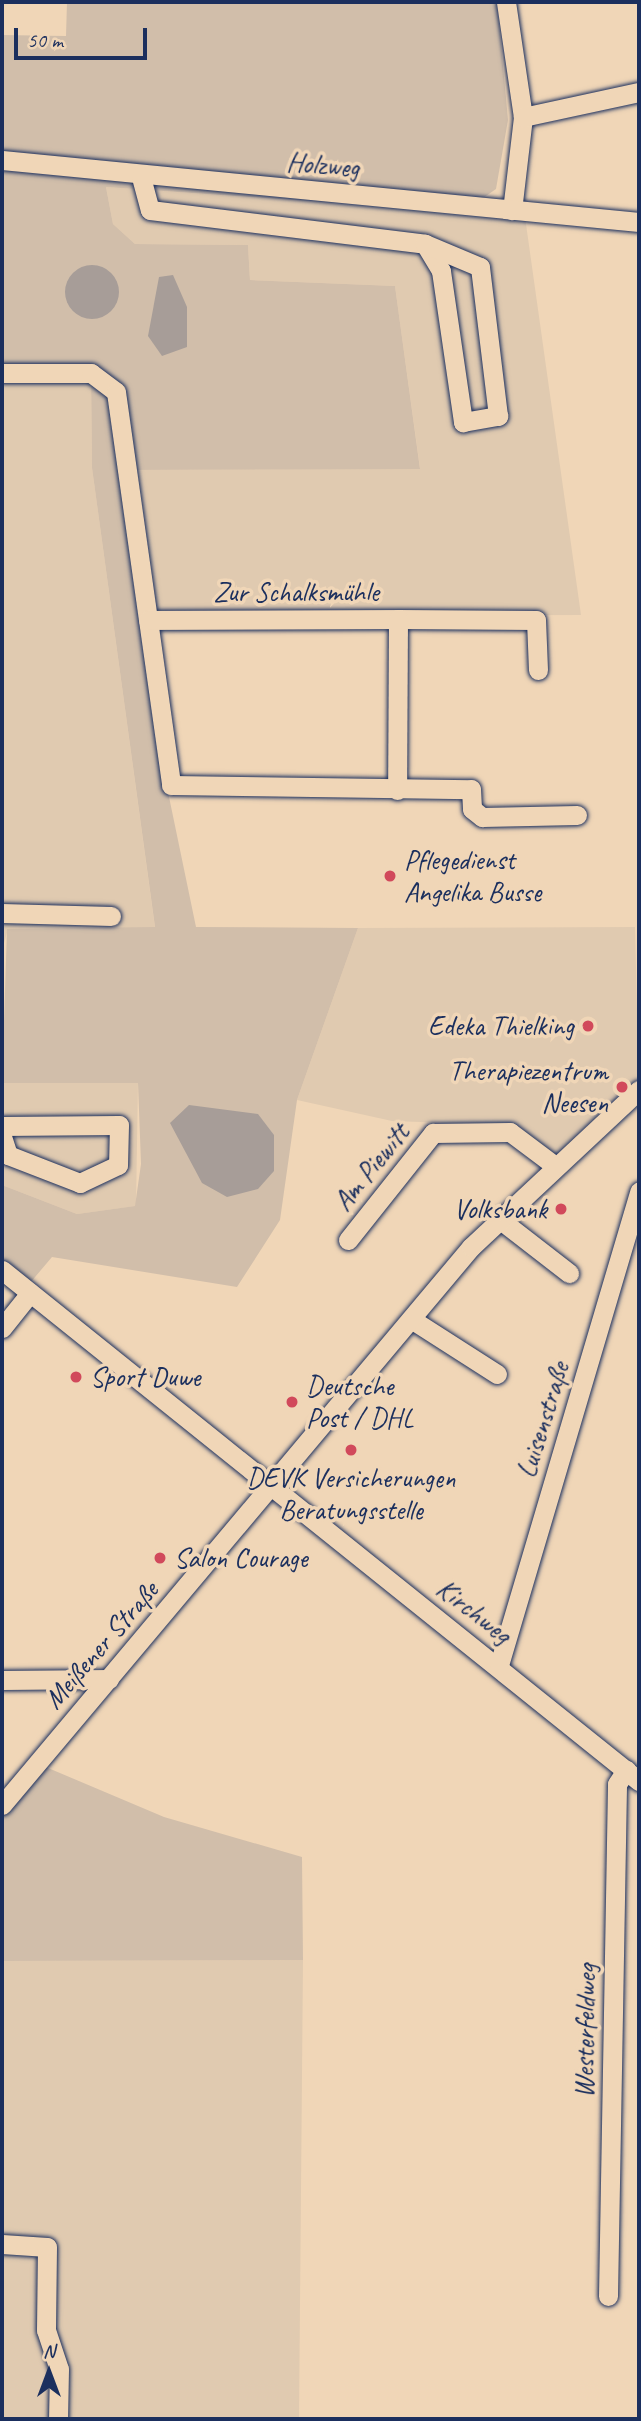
<!DOCTYPE html>
<meta charset="utf-8">
<style>
body{margin:0}
#map{position:relative;width:641px;height:2421px;overflow:hidden;background:#f0d6b7;font-family:Caveat,sans-serif}
div>[style]{position:absolute}
.built>*{inset:0;background:#e0cab0}
.green>*{inset:0;background:#d1beaa}
.water>*{inset:0;background:#a79d98}
.round{border-radius:50%}
.roads{filter:drop-shadow(0 0 2px #1b2f5e) drop-shadow(0 0 2px #1b2f5e)}
.minor>*{height:19px;margin:-9.5px;padding:0 9.5px;transform-origin:9.5px;border-radius:9.5px;background:#f0d6b7}
.dots>*{width:19px;height:19px;translate:-50% -50%;box-sizing:border-box;border:4px solid #f0d6b7;border-radius:50%}
span{translate:-50% -50%;white-space:nowrap;text-align:center;line-height:1.15;-webkit-text-stroke:7px #f0d6b7;paint-order:stroke}
.street-label{font-size:28px;color:#1b2f5e}
.poi-label{font-size:28px;color:#1b2f5e}
.left{translate:0 -50%;text-align:left}
.right{translate:-100% -50%;text-align:right}
.frame{position:absolute;inset:0;border:4px solid #1b2f5e;pointer-events:none}
.north{position:absolute;left:14px;top:2337px;width:70px;height:70px;-webkit-text-stroke:5px #f0d6b7;paint-order:stroke;rotate:0deg;font-size:19px;font-weight:700;line-height:28px;text-align:center;color:#1b2f5e}
.north::after{content:'';display:block;margin:auto;width:24px;height:32px;background:#1b2f5e;clip-path:polygon(50% 0,100% 100%,50% 72%,0 100%)}
.scale{position:absolute;left:14px;top:28px;width:133px;height:32px;box-sizing:border-box;border:4px solid #1b2f5e;border-top:0;padding-left:9px;font-size:21px;line-height:24px;white-space:nowrap;color:#1b2f5e;-webkit-text-stroke:5px #f0d6b7;paint-order:stroke}
</style>
<div id="map">
<div class="built">
<div style="clip-path:polygon(106px 187px,525px 217px,581px 615px,145px 616px,126px 470px,420px 468px,395px 286px,250px 280px,248px 245px,135px 244px,113px 224px)"></div>
<div style="clip-path:polygon(2px 373px,91px 375px,92px 468px,155px 928px,8px 929px,2px 950px)"></div>
<div style="clip-path:polygon(635px 927px,639px 1090px,559px 1163px,506px 1125px,392px 1121px,297px 1100px,358px 928px)"></div>
<div style="clip-path:polygon(2px 1083px,138px 1083px,136px 1206px,77px 1214px,2px 1185px)"></div>
<div style="clip-path:polygon(303px 1960px,299px 2419px,2px 2419px,2px 1961px)"></div>
</div>
<div class="green">
<div style="clip-path:polygon(67px 2px,497px 2px,508px 120px,496px 189px,480px 200px,477px 213px,106px 187px,113px 224px,135px 244px,248px 245px,250px 280px,395px 286px,420px 469px,126px 470px,168px 792px,196px 927px,358px 928px,297px 1100px,280px 1220px,237px 1287px,52px 1257px,19px 1296px,2px 1283px,2px 1185px,77px 1214px,135px 1206px,141px 1164px,138px 1083px,2px 1083px,7px 929px,155px 927px,92px 468px,91px 376px,2px 373px,2px 35px,66px 36px)"></div>
<div style="clip-path:polygon(41px 1765px,164px 1817px,302px 1857px,303px 1960px,2px 1961px,2px 1813px)"></div>
</div>
<div class="water">
<div class="round" style="left:65px;top:265px;width:54px;height:54px"></div>
<div style="clip-path:polygon(173px 275px,187px 307px,187px 347px,162px 356px,148px 336px,159px 277px)"></div>
<div style="clip-path:polygon(189px 1105px,258px 1114px,274px 1135px,274px 1171px,258px 1189px,227px 1197px,202px 1183px,170px 1123px)"></div>
</div>
<div class="roads">
<div class="minor">
<div style="left:506px;top:2px;width:116px;rotate:81.6deg"></div>
<div style="left:523px;top:117px;width:94px;rotate:96.7deg"></div>
<div style="left:523px;top:117px;width:119px;rotate:-12.2deg"></div>
<div style="left:2px;top:160px;width:640px;rotate:5.56deg"></div>
<div style="left:141px;top:177px;width:34px;rotate:75deg"></div>
<div style="left:150px;top:210px;width:277px;rotate:7deg"></div>
<div style="left:425px;top:244px;width:31px;rotate:59deg"></div>
<div style="left:441px;top:271px;width:153px;rotate:81.7deg"></div>
<div style="left:463px;top:422px;width:36px;rotate:-10deg"></div>
<div style="left:498px;top:416px;width:150px;rotate:-96.9deg"></div>
<div style="left:480px;top:267px;width:60px;rotate:-157.3deg"></div>
<div style="left:2px;top:373px;width:89px"></div>
<div style="left:91px;top:373px;width:31px;rotate:37deg"></div>
<div style="left:116px;top:392px;width:397px;rotate:82deg"></div>
<div style="left:171px;top:785px;width:300px;rotate:0.8deg"></div>
<div style="left:471px;top:789px;width:20px;rotate:87deg"></div>
<div style="left:472px;top:809px;width:13px;rotate:39deg"></div>
<div style="left:482px;top:817px;width:95px;rotate:-1.2deg"></div>
<div style="left:398px;top:619px;width:138px;rotate:0.4deg"></div>
<div style="left:536px;top:620px;width:50px;rotate:87.7deg"></div>
<div style="left:148px;top:620px;width:250px;rotate:-0.2deg"></div>
<div style="left:398px;top:619px;width:171px;rotate:90.3deg"></div>
<div style="left:2px;top:913px;width:109px;rotate:1.6deg"></div>
<div style="left:2px;top:1126px;width:117px;rotate:-0.5deg"></div>
<div style="left:119px;top:1125px;width:40px;rotate:91.4deg"></div>
<div style="left:118px;top:1165px;width:42px;rotate:154.7deg"></div>
<div style="left:80px;top:1183px;width:77px;rotate:-158.7deg"></div>
<div style="left:8px;top:1155px;width:19px;rotate:-108deg"></div>
<div style="left:498px;top:1218px;width:90px;rotate:37.8deg"></div>
<div style="left:348px;top:1240px;width:137px;rotate:-51.5deg"></div>
<div style="left:433px;top:1133px;width:77px;rotate:-0.7deg"></div>
<div style="left:510px;top:1132px;width:55px;rotate:36.9deg"></div>
<div style="left:2px;top:1270px;width:817px;rotate:38.74deg"></div>
<div style="left:411px;top:1319px;width:102px;rotate:32.6deg"></div>
<div style="left:2px;top:1328px;width:45px;rotate:-51.3deg"></div>
<div style="left:499px;top:1665px;width:494px;rotate:-73.5deg"></div>
<div style="left:2px;top:1680px;width:107px;rotate:-0.5deg"></div>
<div style="left:2px;top:1805px;width:729px;rotate:-49.95deg"></div>
<div style="left:471px;top:1247px;width:230px;rotate:-43.1deg"></div>
<div style="left:2px;top:2244px;width:45px;rotate:3.8deg"></div>
<div style="left:47px;top:2247px;width:83px;rotate:90.7deg"></div>
<div style="left:46px;top:2330px;width:41px;rotate:71.6deg"></div>
<div style="left:59px;top:2369px;width:50px;rotate:91.1deg"></div>
<div style="left:608px;top:2296px;width:512px;rotate:-88.99deg"></div>
<div style="left:617px;top:1784px;width:17px;rotate:-57deg"></div>
</div>
</div>
<div class="dots">
<div style="left:390px;top:876px;background:#d1495b"></div>
<div style="left:588px;top:1026px;background:#d1495b"></div>
<div style="left:622px;top:1087px;background:#d1495b"></div>
<div style="left:561px;top:1209px;background:#d1495b"></div>
<div style="left:76px;top:1377px;background:#d1495b"></div>
<div style="left:292px;top:1402px;background:#d1495b"></div>
<div style="left:351px;top:1450px;background:#d1495b"></div>
<div style="left:160px;top:1558px;background:#d1495b"></div>
</div>
<div class="street-label">
<span style="left:323px;top:165px;rotate:5deg">Holzweg</span>
<span style="left:296px;top:592px">Zur Schalksmühle</span>
<span style="left:371px;top:1167px;rotate:-51deg">Am Piewitt</span>
<span style="left:543px;top:1420px;rotate:-73deg">Luisenstraße</span>
<span style="left:474px;top:1611px;rotate:38deg">Kirchweg</span>
<span style="left:101px;top:1645px;rotate:-49deg">Meißener Straße</span>
<span style="left:585px;top:2031px;rotate:-89deg">Westerfeldweg</span>
</div>
<div class="poi-label">
<span class="left" style="left:404px;top:876px">Pflegedienst<br>Angelika Busse</span>
<span class="right" style="left:574px;top:1026px">Edeka Thielking</span>
<span class="right" style="left:608px;top:1087px">Therapiezentrum<br>Neesen</span>
<span class="right" style="left:547px;top:1209px">Volksbank</span>
<span class="left" style="left:90px;top:1377px">Sport Duwe</span>
<span class="left" style="left:306px;top:1402px">Deutsche<br>Post / DHL</span>
<span style="left:351px;top:1494px">DEVK Versicherungen<br>Beratungsstelle</span>
<span class="left" style="left:174px;top:1558px">Salon Courage</span>
</div>
<div class="frame"></div>
<div class="north">N</div>
<div class="scale">50 m</div>
</div>
